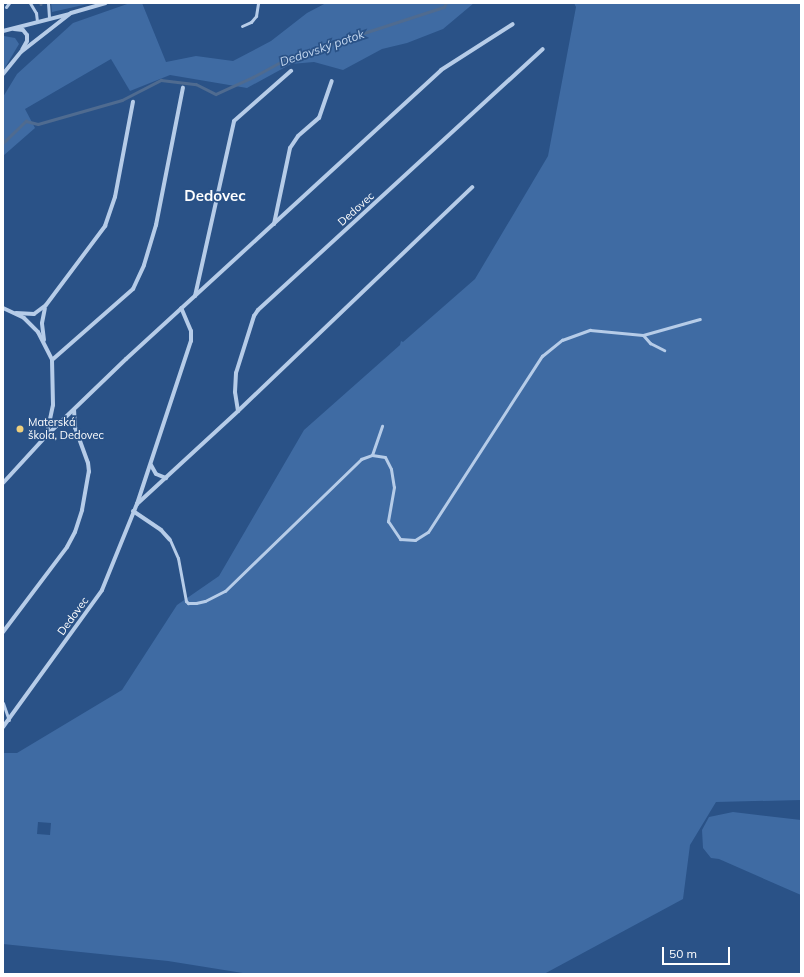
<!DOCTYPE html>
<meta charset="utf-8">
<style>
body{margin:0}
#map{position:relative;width:804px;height:977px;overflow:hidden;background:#2a5287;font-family:Mulish,sans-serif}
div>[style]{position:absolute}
.green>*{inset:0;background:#3f6ba3}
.stream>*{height:2.5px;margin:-1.25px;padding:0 1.25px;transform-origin:1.25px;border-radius:1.25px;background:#4f6b90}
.service>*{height:3px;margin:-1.5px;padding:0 1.5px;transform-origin:1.5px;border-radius:1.5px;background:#b6cce8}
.minor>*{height:4px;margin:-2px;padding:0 2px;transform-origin:2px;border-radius:2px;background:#b6cce8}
.dots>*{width:11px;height:11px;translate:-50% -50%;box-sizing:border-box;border:2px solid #2a5287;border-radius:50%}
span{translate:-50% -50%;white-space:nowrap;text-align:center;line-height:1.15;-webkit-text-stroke:3.5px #2a5287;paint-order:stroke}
.street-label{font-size:11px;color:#fff}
.poi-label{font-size:11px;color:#fff}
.left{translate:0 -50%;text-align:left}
.water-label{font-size:12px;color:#c2d6ef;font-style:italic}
.district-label{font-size:15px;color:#fff;font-weight:700}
.frame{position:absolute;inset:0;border:4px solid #fff;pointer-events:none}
.scale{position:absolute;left:662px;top:947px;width:68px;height:18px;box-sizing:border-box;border:2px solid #fff;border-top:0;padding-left:5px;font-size:12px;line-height:14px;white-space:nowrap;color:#fff;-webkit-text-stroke:3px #2a5287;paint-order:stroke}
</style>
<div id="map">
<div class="green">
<div style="clip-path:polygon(51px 3px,92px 3px,52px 12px)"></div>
<div style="clip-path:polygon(130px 3px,142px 3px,166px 62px,196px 56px,233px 61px,271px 41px,307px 13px,326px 3px,474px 3px,443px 29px,407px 43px,382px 49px,343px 70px,314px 62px,291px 64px,247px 88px,170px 75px,130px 91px,111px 59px,25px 109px,35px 128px,3px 156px,3px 97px,17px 74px,73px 23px)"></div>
<div style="clip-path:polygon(evenodd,574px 3px,801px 3px,801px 800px,716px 802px,690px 845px,683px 899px,544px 974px,249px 974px,168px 961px,3px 944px,3px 753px,17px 753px,122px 690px,177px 605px,219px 576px,304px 430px,400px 345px,401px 341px,403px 342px,475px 279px,548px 156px,576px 7px,574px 3px,38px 822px,51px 823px,50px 835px,37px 834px,38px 822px)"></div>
<div style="clip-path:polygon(4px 36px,15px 38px,19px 44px,3px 71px)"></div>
<div style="clip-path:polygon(733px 812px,801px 820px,801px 895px,719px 859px,711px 858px,703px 848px,702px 830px,709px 817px)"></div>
</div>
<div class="stream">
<div style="left:41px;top:3px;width:1px;rotate:90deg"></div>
<div style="left:3px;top:143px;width:32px;rotate:-44deg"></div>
<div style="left:26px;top:121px;width:12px;rotate:14deg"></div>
<div style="left:38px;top:124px;width:87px;rotate:-15.9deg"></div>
<div style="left:122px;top:100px;width:44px;rotate:-27.1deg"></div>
<div style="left:161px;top:80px;width:35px;rotate:7deg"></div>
<div style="left:196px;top:84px;width:22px;rotate:27deg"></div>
<div style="left:216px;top:94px;width:41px;rotate:-24.7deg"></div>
<div style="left:253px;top:77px;width:42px;rotate:-28.4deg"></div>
<div style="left:290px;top:57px;width:162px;rotate:-18deg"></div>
<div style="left:444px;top:7px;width:4px;rotate:-63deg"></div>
</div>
<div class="service">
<div style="left:30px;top:3px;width:12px;rotate:59deg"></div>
<div style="left:36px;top:13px;width:8px;rotate:83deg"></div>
<div style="left:48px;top:3px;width:15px;rotate:86deg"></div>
<div style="left:6px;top:7px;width:5px;rotate:-53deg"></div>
<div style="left:242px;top:26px;width:10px;rotate:-24deg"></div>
<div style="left:251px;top:22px;width:8px;rotate:-50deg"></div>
<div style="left:256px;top:16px;width:13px;rotate:-81deg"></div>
<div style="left:643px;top:335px;width:11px;rotate:49deg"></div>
<div style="left:650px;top:343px;width:16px;rotate:27deg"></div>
<div style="left:372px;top:455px;width:31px;rotate:-71deg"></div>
<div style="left:170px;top:540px;width:20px;rotate:66deg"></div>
<div style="left:178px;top:558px;width:44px;rotate:79.5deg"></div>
<div style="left:186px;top:601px;width:3px;rotate:45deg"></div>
<div style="left:188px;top:603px;width:8px"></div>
<div style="left:196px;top:603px;width:9px;rotate:-13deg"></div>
<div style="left:205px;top:601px;width:22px;rotate:-27deg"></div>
<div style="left:225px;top:591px;width:190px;rotate:-44.1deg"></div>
<div style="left:361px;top:459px;width:12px;rotate:-20deg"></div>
<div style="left:372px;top:455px;width:13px;rotate:9deg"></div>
<div style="left:385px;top:457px;width:13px;rotate:63deg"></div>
<div style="left:391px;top:469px;width:18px;rotate:81deg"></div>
<div style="left:394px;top:487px;width:35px;rotate:100deg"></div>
<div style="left:388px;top:521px;width:22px;rotate:56deg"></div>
<div style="left:400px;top:539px;width:15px;rotate:4deg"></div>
<div style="left:415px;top:540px;width:15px;rotate:-32deg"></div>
<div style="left:428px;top:532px;width:210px;rotate:-57.1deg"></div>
<div style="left:542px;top:356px;width:26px;rotate:-39deg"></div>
<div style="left:562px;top:340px;width:30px;rotate:-20deg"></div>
<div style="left:590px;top:330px;width:53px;rotate:5.4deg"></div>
<div style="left:643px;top:335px;width:59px;rotate:-15.7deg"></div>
<div style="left:3px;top:703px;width:18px;rotate:71deg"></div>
</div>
<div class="minor">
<div style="left:14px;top:29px;width:9px;rotate:6deg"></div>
<div style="left:23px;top:30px;width:6px;rotate:51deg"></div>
<div style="left:27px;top:35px;width:6px;rotate:90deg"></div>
<div style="left:27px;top:41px;width:10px;rotate:119deg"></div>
<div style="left:3px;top:31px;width:68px;rotate:-14.4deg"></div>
<div style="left:3px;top:74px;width:28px;rotate:-51deg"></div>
<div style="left:21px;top:52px;width:63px;rotate:-38deg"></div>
<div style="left:71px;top:13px;width:36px;rotate:-16deg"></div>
<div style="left:274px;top:224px;width:78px;rotate:-78.1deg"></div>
<div style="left:290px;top:148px;width:14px;rotate:-56deg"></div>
<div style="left:298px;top:136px;width:28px;rotate:-41deg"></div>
<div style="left:319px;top:118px;width:39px;rotate:-71deg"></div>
<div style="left:195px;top:296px;width:179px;rotate:-77.4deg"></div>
<div style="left:234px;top:121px;width:76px;rotate:-41.3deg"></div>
<div style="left:3px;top:308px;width:23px;rotate:25deg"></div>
<div style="left:24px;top:318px;width:20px;rotate:45deg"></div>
<div style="left:38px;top:332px;width:31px;rotate:63deg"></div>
<div style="left:52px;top:360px;width:45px;rotate:88.7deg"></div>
<div style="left:53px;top:405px;width:29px;rotate:102deg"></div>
<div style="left:16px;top:313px;width:18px;rotate:3deg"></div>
<div style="left:34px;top:314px;width:15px;rotate:-37deg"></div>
<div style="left:46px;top:305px;width:99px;rotate:-53.2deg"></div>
<div style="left:105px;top:226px;width:31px;rotate:-71deg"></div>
<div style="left:115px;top:197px;width:97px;rotate:-79.3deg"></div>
<div style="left:44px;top:340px;width:17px;rotate:-97deg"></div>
<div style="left:42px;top:323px;width:15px;rotate:-79deg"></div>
<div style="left:52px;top:360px;width:108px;rotate:-41.2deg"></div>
<div style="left:133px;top:289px;width:26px;rotate:-65deg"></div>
<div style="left:144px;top:265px;width:42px;rotate:-73.3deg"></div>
<div style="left:156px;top:225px;width:140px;rotate:-78.9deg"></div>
<div style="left:238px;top:411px;width:19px;rotate:-99deg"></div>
<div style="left:235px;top:392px;width:19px;rotate:-87deg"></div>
<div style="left:236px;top:373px;width:60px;rotate:-72.5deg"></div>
<div style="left:254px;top:316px;width:7px;rotate:-56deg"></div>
<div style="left:258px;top:310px;width:386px;rotate:-42.5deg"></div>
<div style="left:151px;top:465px;width:10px;rotate:61deg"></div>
<div style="left:156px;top:474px;width:11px;rotate:22deg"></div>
<div style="left:3px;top:483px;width:64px;rotate:-47.5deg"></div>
<div style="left:46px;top:436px;width:111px;rotate:-43.9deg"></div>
<div style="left:126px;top:359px;width:427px;rotate:-42.5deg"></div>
<div style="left:441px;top:70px;width:85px;rotate:-32.6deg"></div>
<div style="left:137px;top:504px;width:137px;rotate:-42.6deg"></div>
<div style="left:238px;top:411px;width:324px;rotate:-43.7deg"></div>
<div style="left:133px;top:511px;width:34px;rotate:34deg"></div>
<div style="left:161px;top:530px;width:13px;rotate:48deg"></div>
<div style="left:3px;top:632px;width:106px;rotate:-53deg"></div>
<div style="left:67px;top:547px;width:17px;rotate:-62deg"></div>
<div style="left:75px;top:532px;width:23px;rotate:-72deg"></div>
<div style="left:82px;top:510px;width:39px;rotate:-80deg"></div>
<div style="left:89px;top:472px;width:9px;rotate:-96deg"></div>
<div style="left:88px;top:463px;width:37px;rotate:-110deg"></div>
<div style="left:75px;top:428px;width:18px;rotate:-93deg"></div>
<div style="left:3px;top:727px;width:169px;rotate:-54.1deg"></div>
<div style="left:102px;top:590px;width:93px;rotate:-67.9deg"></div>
<div style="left:137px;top:504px;width:172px;rotate:-71.7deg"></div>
<div style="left:191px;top:341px;width:10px;rotate:-90deg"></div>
<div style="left:191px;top:331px;width:25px;rotate:-113deg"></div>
</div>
<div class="dots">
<div style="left:20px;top:429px;background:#eecf7d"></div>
</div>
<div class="street-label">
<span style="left:356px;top:209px;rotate:-42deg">Dedovec</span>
<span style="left:73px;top:616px;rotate:-54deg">Dedovec</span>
</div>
<div class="poi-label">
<span class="left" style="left:28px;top:429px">Materská<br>škola, Dedovec</span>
</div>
<div class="water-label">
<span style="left:322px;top:48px;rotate:-19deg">Dedovský potok</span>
</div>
<div class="district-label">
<span style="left:215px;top:196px">Dedovec</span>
</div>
<div class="frame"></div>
<div class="scale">50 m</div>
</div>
